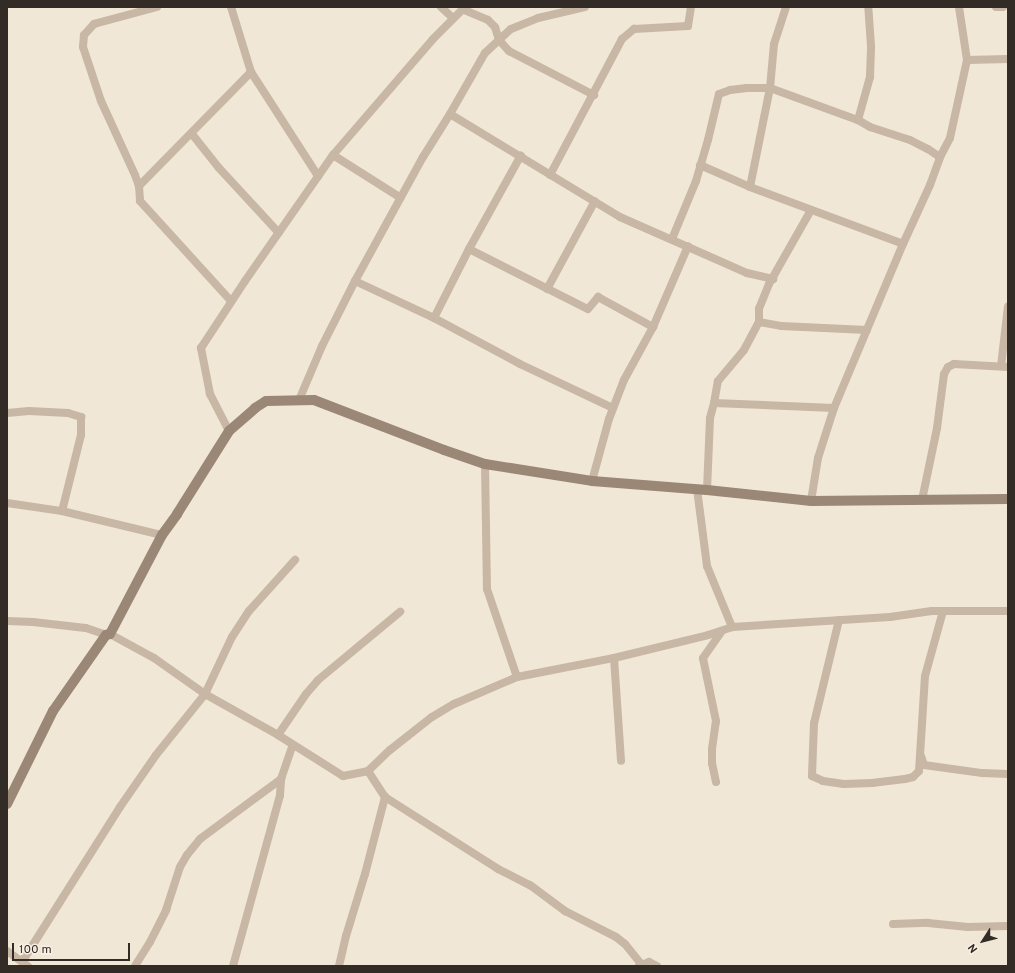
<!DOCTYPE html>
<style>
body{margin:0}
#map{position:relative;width:1015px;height:973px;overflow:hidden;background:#f0e7d7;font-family:Overpass,sans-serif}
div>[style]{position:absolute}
.street>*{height:8px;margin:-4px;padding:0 4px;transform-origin:4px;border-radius:4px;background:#c7b7a4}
.secondary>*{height:10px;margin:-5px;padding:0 5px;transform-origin:5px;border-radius:5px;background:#9a8776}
span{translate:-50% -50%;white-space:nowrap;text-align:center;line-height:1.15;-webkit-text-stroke:3px #f8f0e3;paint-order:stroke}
.frame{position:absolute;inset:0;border:8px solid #332b25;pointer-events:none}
.north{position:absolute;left:963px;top:921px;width:40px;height:40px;-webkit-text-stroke:3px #f8f0e3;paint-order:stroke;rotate:234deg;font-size:11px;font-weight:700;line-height:16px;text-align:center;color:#332b25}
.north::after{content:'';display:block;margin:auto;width:14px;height:18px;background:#332b25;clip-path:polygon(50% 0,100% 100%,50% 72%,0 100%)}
.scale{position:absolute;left:12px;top:943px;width:118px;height:18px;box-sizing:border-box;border:2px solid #332b25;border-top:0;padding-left:5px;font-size:12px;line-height:14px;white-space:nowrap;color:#332b25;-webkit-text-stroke:3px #f8f0e3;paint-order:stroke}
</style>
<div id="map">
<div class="street">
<div style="left:157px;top:7px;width:65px;rotate:164.9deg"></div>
<div style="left:94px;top:24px;width:15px;rotate:132deg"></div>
<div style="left:84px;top:35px;width:12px;rotate:95deg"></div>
<div style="left:83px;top:47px;width:57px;rotate:71.6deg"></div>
<div style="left:101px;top:101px;width:81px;rotate:65.3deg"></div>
<div style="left:135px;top:175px;width:12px;rotate:70deg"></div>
<div style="left:139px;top:186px;width:15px;rotate:86deg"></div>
<div style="left:140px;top:201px;width:135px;rotate:47.7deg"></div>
<div style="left:231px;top:7px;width:68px;rotate:72.9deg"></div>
<div style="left:251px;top:72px;width:124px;rotate:57.2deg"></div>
<div style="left:441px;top:7px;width:16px;rotate:43deg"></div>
<div style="left:996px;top:7px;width:7px"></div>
<div style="left:462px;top:9px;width:28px;rotate:23deg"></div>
<div style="left:488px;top:20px;width:10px;rotate:45deg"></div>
<div style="left:495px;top:27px;width:14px;rotate:73deg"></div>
<div style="left:499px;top:40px;width:15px;rotate:48deg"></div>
<div style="left:509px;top:51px;width:96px;rotate:27.4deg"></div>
<div style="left:967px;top:60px;width:41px;rotate:-1.4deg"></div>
<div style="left:450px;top:114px;width:199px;rotate:31.2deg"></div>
<div style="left:620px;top:217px;width:139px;rotate:23.8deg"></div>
<div style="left:747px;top:273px;width:27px;rotate:13deg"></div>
<div style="left:858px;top:120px;width:45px;rotate:-74.4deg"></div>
<div style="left:870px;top:77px;width:31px;rotate:-88deg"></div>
<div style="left:871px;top:46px;width:39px;rotate:-94deg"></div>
<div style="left:192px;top:134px;width:43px;rotate:51.5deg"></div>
<div style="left:219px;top:168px;width:88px;rotate:47.3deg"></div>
<div style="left:333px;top:155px;width:80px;rotate:32.3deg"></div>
<div style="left:700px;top:165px;width:55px;rotate:23.7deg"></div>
<div style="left:750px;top:187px;width:163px;rotate:20.4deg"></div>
<div style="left:550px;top:175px;width:154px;rotate:-62.1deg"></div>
<div style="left:622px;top:39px;width:16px;rotate:-40deg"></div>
<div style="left:634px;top:29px;width:54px;rotate:-3.2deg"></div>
<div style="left:688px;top:26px;width:19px;rotate:-81deg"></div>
<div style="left:139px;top:186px;width:160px;rotate:-45.5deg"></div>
<div style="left:750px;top:187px;width:101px;rotate:-78.6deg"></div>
<div style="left:770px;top:88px;width:44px;rotate:-84.8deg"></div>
<div style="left:774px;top:44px;width:39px;rotate:-72deg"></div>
<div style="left:811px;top:210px;width:85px;rotate:119.6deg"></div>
<div style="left:769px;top:284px;width:27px;rotate:112deg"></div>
<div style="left:759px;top:309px;width:13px;rotate:90deg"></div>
<div style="left:759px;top:322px;width:22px;rotate:10deg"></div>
<div style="left:781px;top:326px;width:86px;rotate:2.7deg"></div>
<div style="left:672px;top:239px;width:63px;rotate:-67.5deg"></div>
<div style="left:696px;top:181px;width:43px;rotate:-73.7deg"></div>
<div style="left:708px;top:140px;width:47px;rotate:-76.6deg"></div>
<div style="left:719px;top:94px;width:12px;rotate:-20deg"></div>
<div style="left:730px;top:90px;width:17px;rotate:-7deg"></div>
<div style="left:747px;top:88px;width:23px"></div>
<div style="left:770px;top:88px;width:94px;rotate:20deg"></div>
<div style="left:858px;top:120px;width:14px;rotate:30deg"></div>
<div style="left:870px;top:127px;width:42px;rotate:18deg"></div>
<div style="left:910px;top:140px;width:20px;rotate:27deg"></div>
<div style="left:928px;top:149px;width:14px;rotate:34deg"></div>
<div style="left:469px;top:249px;width:133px;rotate:26.8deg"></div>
<div style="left:588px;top:309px;width:16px;rotate:-50deg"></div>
<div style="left:598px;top:297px;width:63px;rotate:28.6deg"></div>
<div style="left:355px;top:281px;width:87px;rotate:25.1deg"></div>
<div style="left:434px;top:318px;width:98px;rotate:28.1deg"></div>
<div style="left:520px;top:364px;width:103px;rotate:25.3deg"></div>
<div style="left:547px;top:289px;width:100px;rotate:-61.4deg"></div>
<div style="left:434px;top:318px;width:77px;rotate:-63.1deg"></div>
<div style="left:469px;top:249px;width:107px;rotate:-61deg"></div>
<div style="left:1001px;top:366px;width:60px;rotate:-83.3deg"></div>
<div style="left:299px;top:400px;width:59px;rotate:-66.9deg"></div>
<div style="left:322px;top:346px;width:73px;rotate:-63.1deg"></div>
<div style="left:355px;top:281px;width:141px;rotate:-61.3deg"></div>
<div style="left:423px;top:157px;width:51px;rotate:-57.9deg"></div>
<div style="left:450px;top:114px;width:70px;rotate:-60.2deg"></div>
<div style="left:485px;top:53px;width:35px;rotate:-43deg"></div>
<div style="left:511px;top:29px;width:29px;rotate:-22deg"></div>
<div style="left:538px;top:18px;width:48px;rotate:-13.2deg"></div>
<div style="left:714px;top:403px;width:22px;rotate:-80deg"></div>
<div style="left:718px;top:381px;width:40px;rotate:-50deg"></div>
<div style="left:744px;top:350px;width:32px;rotate:-62deg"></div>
<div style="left:7px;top:413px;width:22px;rotate:-5deg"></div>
<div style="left:29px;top:411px;width:39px;rotate:3deg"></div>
<div style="left:68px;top:413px;width:14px;rotate:17deg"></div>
<div style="left:81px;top:417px;width:18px;rotate:90deg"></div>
<div style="left:81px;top:435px;width:78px;rotate:104deg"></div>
<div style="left:229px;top:431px;width:42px;rotate:-117.2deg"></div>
<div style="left:210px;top:394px;width:47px;rotate:-101.1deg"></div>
<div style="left:201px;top:348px;width:80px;rotate:-56.7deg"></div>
<div style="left:245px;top:281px;width:154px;rotate:-55.1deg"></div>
<div style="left:333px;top:155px;width:153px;rotate:-49.2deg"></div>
<div style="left:433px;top:39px;width:45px;rotate:-45deg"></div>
<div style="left:485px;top:464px;width:125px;rotate:89.1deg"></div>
<div style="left:487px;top:589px;width:93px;rotate:71.2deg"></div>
<div style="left:592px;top:481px;width:64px;rotate:-74.7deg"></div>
<div style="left:609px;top:419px;width:42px;rotate:-69deg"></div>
<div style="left:624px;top:380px;width:60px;rotate:-61.3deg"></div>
<div style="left:653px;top:327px;width:88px;rotate:-66.6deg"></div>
<div style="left:697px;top:489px;width:78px;rotate:82.6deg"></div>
<div style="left:707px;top:566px;width:66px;rotate:67.7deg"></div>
<div style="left:707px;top:490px;width:72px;rotate:-87.6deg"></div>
<div style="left:710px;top:418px;width:16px;rotate:-75deg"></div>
<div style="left:714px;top:403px;width:120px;rotate:2.4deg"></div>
<div style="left:922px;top:500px;width:74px;rotate:-78.2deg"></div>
<div style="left:937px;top:428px;width:54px;rotate:-82.6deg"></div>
<div style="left:944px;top:374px;width:8px;rotate:-60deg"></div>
<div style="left:948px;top:367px;width:7px;rotate:-27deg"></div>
<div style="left:954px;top:364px;width:54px;rotate:3.2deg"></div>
<div style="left:811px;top:501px;width:44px;rotate:-80.8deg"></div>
<div style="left:818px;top:458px;width:52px;rotate:-72.3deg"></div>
<div style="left:834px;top:408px;width:178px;rotate:-67.2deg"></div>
<div style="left:903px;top:244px;width:65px;rotate:-65.4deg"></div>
<div style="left:930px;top:185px;width:30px;rotate:-70deg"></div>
<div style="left:940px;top:157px;width:21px;rotate:-62deg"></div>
<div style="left:950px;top:138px;width:80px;rotate:-77.7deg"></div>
<div style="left:967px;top:60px;width:54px;rotate:-98.6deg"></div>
<div style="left:7px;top:503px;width:56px;rotate:8.3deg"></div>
<div style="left:62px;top:511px;width:103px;rotate:13.5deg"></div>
<div style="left:839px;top:620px;width:106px;rotate:103.6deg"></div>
<div style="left:814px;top:723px;width:53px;rotate:92.2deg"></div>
<div style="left:812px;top:776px;width:12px;rotate:24deg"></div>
<div style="left:823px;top:781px;width:21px;rotate:8deg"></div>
<div style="left:844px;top:784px;width:28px;rotate:-2deg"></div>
<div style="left:872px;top:783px;width:33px;rotate:-7deg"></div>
<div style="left:905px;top:779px;width:8px;rotate:-14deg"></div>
<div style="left:913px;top:777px;width:8px;rotate:-45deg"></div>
<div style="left:919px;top:771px;width:95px;rotate:-86.4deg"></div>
<div style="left:925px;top:676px;width:67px;rotate:-74.5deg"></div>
<div style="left:7px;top:621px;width:26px;rotate:2deg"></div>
<div style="left:33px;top:622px;width:53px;rotate:6.5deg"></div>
<div style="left:86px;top:628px;width:21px;rotate:19deg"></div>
<div style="left:110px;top:634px;width:50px;rotate:28.6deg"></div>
<div style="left:154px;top:658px;width:62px;rotate:35.2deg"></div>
<div style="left:205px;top:694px;width:84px;rotate:29.3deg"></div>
<div style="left:278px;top:735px;width:77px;rotate:32.2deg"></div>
<div style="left:343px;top:776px;width:25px;rotate:-11deg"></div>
<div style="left:368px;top:771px;width:31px;rotate:57deg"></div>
<div style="left:385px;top:797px;width:134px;rotate:32.5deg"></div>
<div style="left:498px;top:869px;width:36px;rotate:27deg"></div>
<div style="left:530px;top:885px;width:44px;rotate:36.6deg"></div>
<div style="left:565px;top:911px;width:57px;rotate:27deg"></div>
<div style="left:616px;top:937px;width:11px;rotate:38deg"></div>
<div style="left:625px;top:944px;width:26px;rotate:51deg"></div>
<div style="left:614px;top:658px;width:103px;rotate:86.1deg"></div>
<div style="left:278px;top:735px;width:50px;rotate:-55.7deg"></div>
<div style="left:306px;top:694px;width:18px;rotate:-49deg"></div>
<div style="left:318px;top:680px;width:107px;rotate:-39.7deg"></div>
<div style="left:921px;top:756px;width:9px;rotate:72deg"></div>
<div style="left:924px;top:765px;width:59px;rotate:7.9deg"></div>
<div style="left:982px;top:773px;width:26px;rotate:2deg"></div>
<div style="left:368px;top:771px;width:30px;rotate:-44deg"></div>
<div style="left:390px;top:750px;width:53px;rotate:-38.2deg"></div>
<div style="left:432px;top:717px;width:26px;rotate:-31deg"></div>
<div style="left:454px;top:704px;width:69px;rotate:-23.2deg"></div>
<div style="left:517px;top:677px;width:99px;rotate:-11.1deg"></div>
<div style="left:614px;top:658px;width:97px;rotate:-13.7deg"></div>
<div style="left:708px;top:635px;width:25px;rotate:-18deg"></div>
<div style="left:732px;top:627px;width:158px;rotate:-3.6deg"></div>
<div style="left:890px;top:617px;width:42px;rotate:-8.1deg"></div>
<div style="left:932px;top:611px;width:76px"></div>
<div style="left:716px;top:782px;width:19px;rotate:-102deg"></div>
<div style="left:712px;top:763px;width:14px;rotate:-90deg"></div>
<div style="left:712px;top:749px;width:28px;rotate:-82deg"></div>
<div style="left:716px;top:721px;width:64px;rotate:-101.7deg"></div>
<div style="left:703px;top:658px;width:33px;rotate:-55deg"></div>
<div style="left:893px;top:924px;width:35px;rotate:-2deg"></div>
<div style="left:928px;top:923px;width:40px;rotate:5.7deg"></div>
<div style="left:968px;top:927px;width:40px;rotate:-1.4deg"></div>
<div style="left:7px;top:951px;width:26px;rotate:36deg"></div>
<div style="left:22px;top:962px;width:183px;rotate:-57.7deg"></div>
<div style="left:120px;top:807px;width:63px;rotate:-55.3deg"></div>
<div style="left:156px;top:755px;width:78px;rotate:-51.2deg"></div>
<div style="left:205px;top:694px;width:63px;rotate:-64.7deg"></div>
<div style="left:232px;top:637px;width:31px;rotate:-57deg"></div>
<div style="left:249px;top:611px;width:69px;rotate:-48deg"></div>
<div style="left:135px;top:966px;width:28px;rotate:-58deg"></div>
<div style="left:150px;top:942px;width:36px;rotate:-63deg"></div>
<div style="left:166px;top:910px;width:45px;rotate:-72deg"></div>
<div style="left:180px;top:867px;width:14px;rotate:-60deg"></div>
<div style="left:187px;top:855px;width:21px;rotate:-51deg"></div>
<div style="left:200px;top:839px;width:101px;rotate:-36.5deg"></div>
<div style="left:233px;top:966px;width:177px;rotate:-74.6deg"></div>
<div style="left:280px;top:795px;width:16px;rotate:-86deg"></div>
<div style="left:281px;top:779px;width:36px;rotate:-71deg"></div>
<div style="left:339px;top:966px;width:31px;rotate:-77deg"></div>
<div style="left:346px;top:936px;width:65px;rotate:-73deg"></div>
<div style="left:365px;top:874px;width:80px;rotate:-75.4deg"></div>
<div style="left:639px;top:966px;width:11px;rotate:-22deg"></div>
<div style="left:649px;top:962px;width:9px;rotate:27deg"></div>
</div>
<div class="secondary">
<div style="left:7px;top:804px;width:104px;rotate:-63.7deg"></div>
<div style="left:53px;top:711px;width:93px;rotate:-55.1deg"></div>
<div style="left:106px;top:635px;width:4px;rotate:-14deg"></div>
<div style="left:110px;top:634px;width:112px;rotate:-62.3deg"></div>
<div style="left:162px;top:535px;width:26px;rotate:-54deg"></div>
<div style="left:177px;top:514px;width:98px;rotate:-57.9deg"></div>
<div style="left:229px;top:431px;width:35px;rotate:-41deg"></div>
<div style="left:255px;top:408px;width:13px;rotate:-32deg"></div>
<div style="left:266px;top:401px;width:48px;rotate:-1.2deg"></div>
<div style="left:314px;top:400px;width:139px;rotate:21deg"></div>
<div style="left:444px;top:450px;width:43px;rotate:18.9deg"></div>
<div style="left:485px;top:464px;width:108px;rotate:9deg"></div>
<div style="left:592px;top:481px;width:115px;rotate:4.5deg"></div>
<div style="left:707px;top:490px;width:105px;rotate:6deg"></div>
<div style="left:811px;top:501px;width:197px;rotate:-0.6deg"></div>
</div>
<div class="frame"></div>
<div class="north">N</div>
<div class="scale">100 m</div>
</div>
